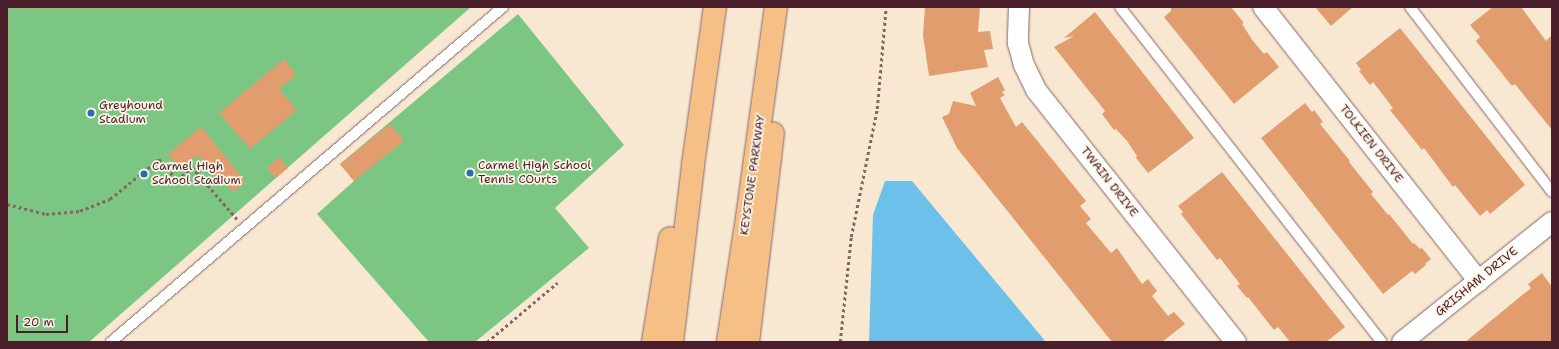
<!DOCTYPE html>
<style>
body{margin:0}
#map{position:relative;width:1559px;height:349px;overflow:hidden;background:#f8e8d2;font-family:"Shantell Sans",sans-serif}
div>[style]{position:absolute}
.green>*{inset:0;background:#7cc683}
.water>*{inset:0;background:#6dc0e9}
.building>*{inset:0;background:#e29d6f}
.path>*{height:2.5px;margin-top:-1.25px;transform-origin:0;background:repeating-linear-gradient(90deg,#876565 0 3px,transparent 0 6px)}
.roads{filter:drop-shadow(0 0 1px #876565) drop-shadow(0 0 1px #876565)}
.lane>*{height:10px;margin:-5px;padding:0 5px;transform-origin:5px;border-radius:5px;background:#fff}
.street>*{height:20px;margin:-10px;padding:0 10px;transform-origin:10px;border-radius:10px;background:#fff}
.highway>*{height:22px;margin:-11px;padding:0 11px;transform-origin:11px;border-radius:11px;background:#f5bf86}
.dots>*{width:11px;height:11px;translate:-50% -50%;box-sizing:border-box;border:2px solid #fcf5e5;border-radius:50%}
span{translate:-50% -50%;white-space:nowrap;text-align:center;line-height:1.15;-webkit-text-stroke:3.5px #fcf5e5;paint-order:stroke}
.poi-label{font-size:12px;color:#4a1f2b}
.left{translate:0 -50%;text-align:left}
.street-label{font-size:12px;color:#4a1f2b}
.frame{position:absolute;inset:0;border:8px solid #4a1f2b;pointer-events:none}
.scale{position:absolute;left:16px;top:315px;width:52px;height:18px;box-sizing:border-box;border:2px solid #4a1f2b;border-top:0;padding-left:5px;font-size:12px;line-height:14px;white-space:nowrap;color:#4a1f2b;-webkit-text-stroke:3px #fcf5e5;paint-order:stroke}
</style>
<div id="map">
<div class="green">
<div style="clip-path:polygon(7px 7px,471px 7px,89px 342px,7px 342px)"></div>
<div style="clip-path:polygon(518px 14px,624px 145px,555px 208px,589px 248px,475px 342px,429px 342px,317px 214px,354px 181px,340px 164px)"></div>
</div>
<div class="water">
<div style="clip-path:polygon(885px 181px,912px 181px,1046px 342px,869px 342px,873px 215px)"></div>
</div>
<div class="building">
<div style="clip-path:polygon(925px 7px,980px 7px,978px 32px,990px 31px,993px 49px,984px 50px,988px 67px,929px 76px,923px 35px)"></div>
<div style="clip-path:polygon(1171px 7px,1231px 7px,1244px 23px,1242px 24px,1253px 41px,1264px 54px,1267px 52px,1279px 67px,1234px 104px,1164px 17px,1171px 11px)"></div>
<div style="clip-path:polygon(1315px 7px,1353px 7px,1331px 26px)"></div>
<div style="clip-path:polygon(1493px 7px,1521px 7px,1546px 41px,1552px 35px,1552px 130px,1515px 84px,1512px 86px,1476px 41px,1480px 37px,1470px 25px)"></div>
<div style="clip-path:polygon(1095px 12px,1194px 138px,1148px 173px,1136px 158px,1137px 156px,1127px 141px,1116px 129px,1114px 130px,1102px 114px,1105px 111px,1054px 47px,1074px 36px,1064px 38px)"></div>
<div style="clip-path:polygon(1400px 28px,1525px 185px,1490px 214px,1487px 210px,1480px 216px,1455px 185px,1453px 187px,1424px 148px,1422px 150px,1390px 110px,1393px 108px,1373px 82px,1370px 85px,1359px 71px,1361px 70px,1356px 63px)"></div>
<div style="clip-path:polygon(284px 59px,296px 75px,279px 89px,297px 110px,250px 149px,219px 113px)"></div>
<div style="clip-path:polygon(998px 77px,1005px 90px,1002px 92px,1005px 95px,1000px 98px,1016px 127px,1022px 122px,1086px 201px,1080px 206px,1091px 219px,1086px 223px,1111px 253px,1117px 248px,1142px 284px,1148px 279px,1157px 291px,1152px 296px,1168px 316px,1174px 312px,1185px 324px,1162px 342px,1112px 342px,957px 148px,942px 117px,949px 114px,953px 101px,976px 106px,970px 93px)"></div>
<div style="clip-path:polygon(1305px 103px,1312px 112px,1314px 110px,1323px 122px,1320px 124px,1350px 161px,1349px 162px,1373px 192px,1371px 194px,1388px 215px,1389px 214px,1413px 244px,1414px 243px,1420px 249px,1422px 248px,1431px 259px,1425px 264px,1426px 265px,1415px 274px,1412px 271px,1383px 294px,1261px 138px)"></div>
<div style="clip-path:polygon(390px 124px,404px 141px,354px 181px,340px 164px)"></div>
<div style="clip-path:polygon(201px 127px,246px 182px,233px 192px,219px 175px,216px 177px,198px 155px,180px 169px,168px 154px)"></div>
<div style="clip-path:polygon(279px 157px,288px 168px,276px 178px,267px 168px)"></div>
<div style="clip-path:polygon(1222px 172px,1345px 327px,1326px 342px,1290px 342px,1278px 327px,1274px 330px,1248px 297px,1247px 298px,1237px 286px,1240px 284px,1220px 258px,1217px 260px,1181px 214px,1183px 212px,1178px 206px)"></div>
<div style="clip-path:polygon(1542px 273px,1552px 287px,1552px 342px,1465px 342px,1531px 288px,1528px 284px)"></div>
</div>
<div class="path">
<div style="left:7px;top:204px;width:40px;rotate:14.4deg"></div>
<div style="left:46px;top:214px;width:34px;rotate:-5deg"></div>
<div style="left:80px;top:211px;width:32px;rotate:-22deg"></div>
<div style="left:110px;top:199px;width:63px;rotate:-39.2deg"></div>
<div style="left:159px;top:159px;width:28px;rotate:49deg"></div>
<div style="left:177px;top:180px;width:20px;rotate:-41deg"></div>
<div style="left:192px;top:167px;width:69px;rotate:49.1deg"></div>
<div style="left:487px;top:342px;width:92px;rotate:-40.1deg"></div>
<div style="left:840px;top:342px;width:106px;rotate:-84deg"></div>
<div style="left:851px;top:237px;width:131px;rotate:-78.5deg"></div>
<div style="left:877px;top:109px;width:102px;rotate:-85deg"></div>
</div>
<div class="roads">
<div class="lane">
<div style="left:1120px;top:7px;width:425px;rotate:52deg"></div>
<div style="left:1410px;top:7px;width:233px;rotate:52.5deg"></div>
<div style="left:111px;top:342px;width:516px;rotate:-40.52deg"></div>
</div>
<div class="street">
<div style="left:1019px;top:7px;width:36px;rotate:92deg"></div>
<div style="left:1018px;top:43px;width:23px;rotate:75deg"></div>
<div style="left:1024px;top:65px;width:28px;rotate:64deg"></div>
<div style="left:1036px;top:90px;width:322px;rotate:51.6deg"></div>
<div style="left:1263px;top:7px;width:349px;rotate:51.8deg"></div>
<div style="left:1402px;top:342px;width:192px;rotate:-38.7deg"></div>
</div>
<div class="highway">
<div style="left:653px;top:342px;width:105px;rotate:-80.7deg"></div>
<div style="left:672px;top:342px;width:178px;rotate:-83.2deg"></div>
<div style="left:693px;top:165px;width:160px;rotate:-82.1deg"></div>
<div style="left:728px;top:342px;width:125px;rotate:-81.3deg"></div>
<div style="left:747px;top:218px;width:213px;rotate:-82.2deg"></div>
<div style="left:748px;top:342px;width:210px;rotate:-83.2deg"></div>
</div>
</div>
<div class="dots">
<div style="left:91px;top:113px;background:#1f6fb2"></div>
<div style="left:470px;top:173px;background:#1f6fb2"></div>
<div style="left:144px;top:174px;background:#1f6fb2"></div>
</div>
<div class="poi-label">
<span class="left" style="left:99px;top:113px">Greyhound<br>Stadium</span>
<span class="left" style="left:478px;top:173px">Carmel High School<br>Tennis COurts</span>
<span class="left" style="left:152px;top:174px">Carmel High<br>School Stadium</span>
</div>
<div class="street-label">
<span style="left:1371px;top:144px;rotate:52deg">TOLKIEN DRIVE</span>
<span style="left:753px;top:175px;rotate:-82deg">KEYSTONE PARKWAY</span>
<span style="left:1109px;top:182px;rotate:52deg">TWAIN DRIVE</span>
<span style="left:1477px;top:282px;rotate:-39deg">GRISHAM DRIVE</span>
</div>
<div class="frame"></div>
<div class="scale">20 m</div>
</div>
